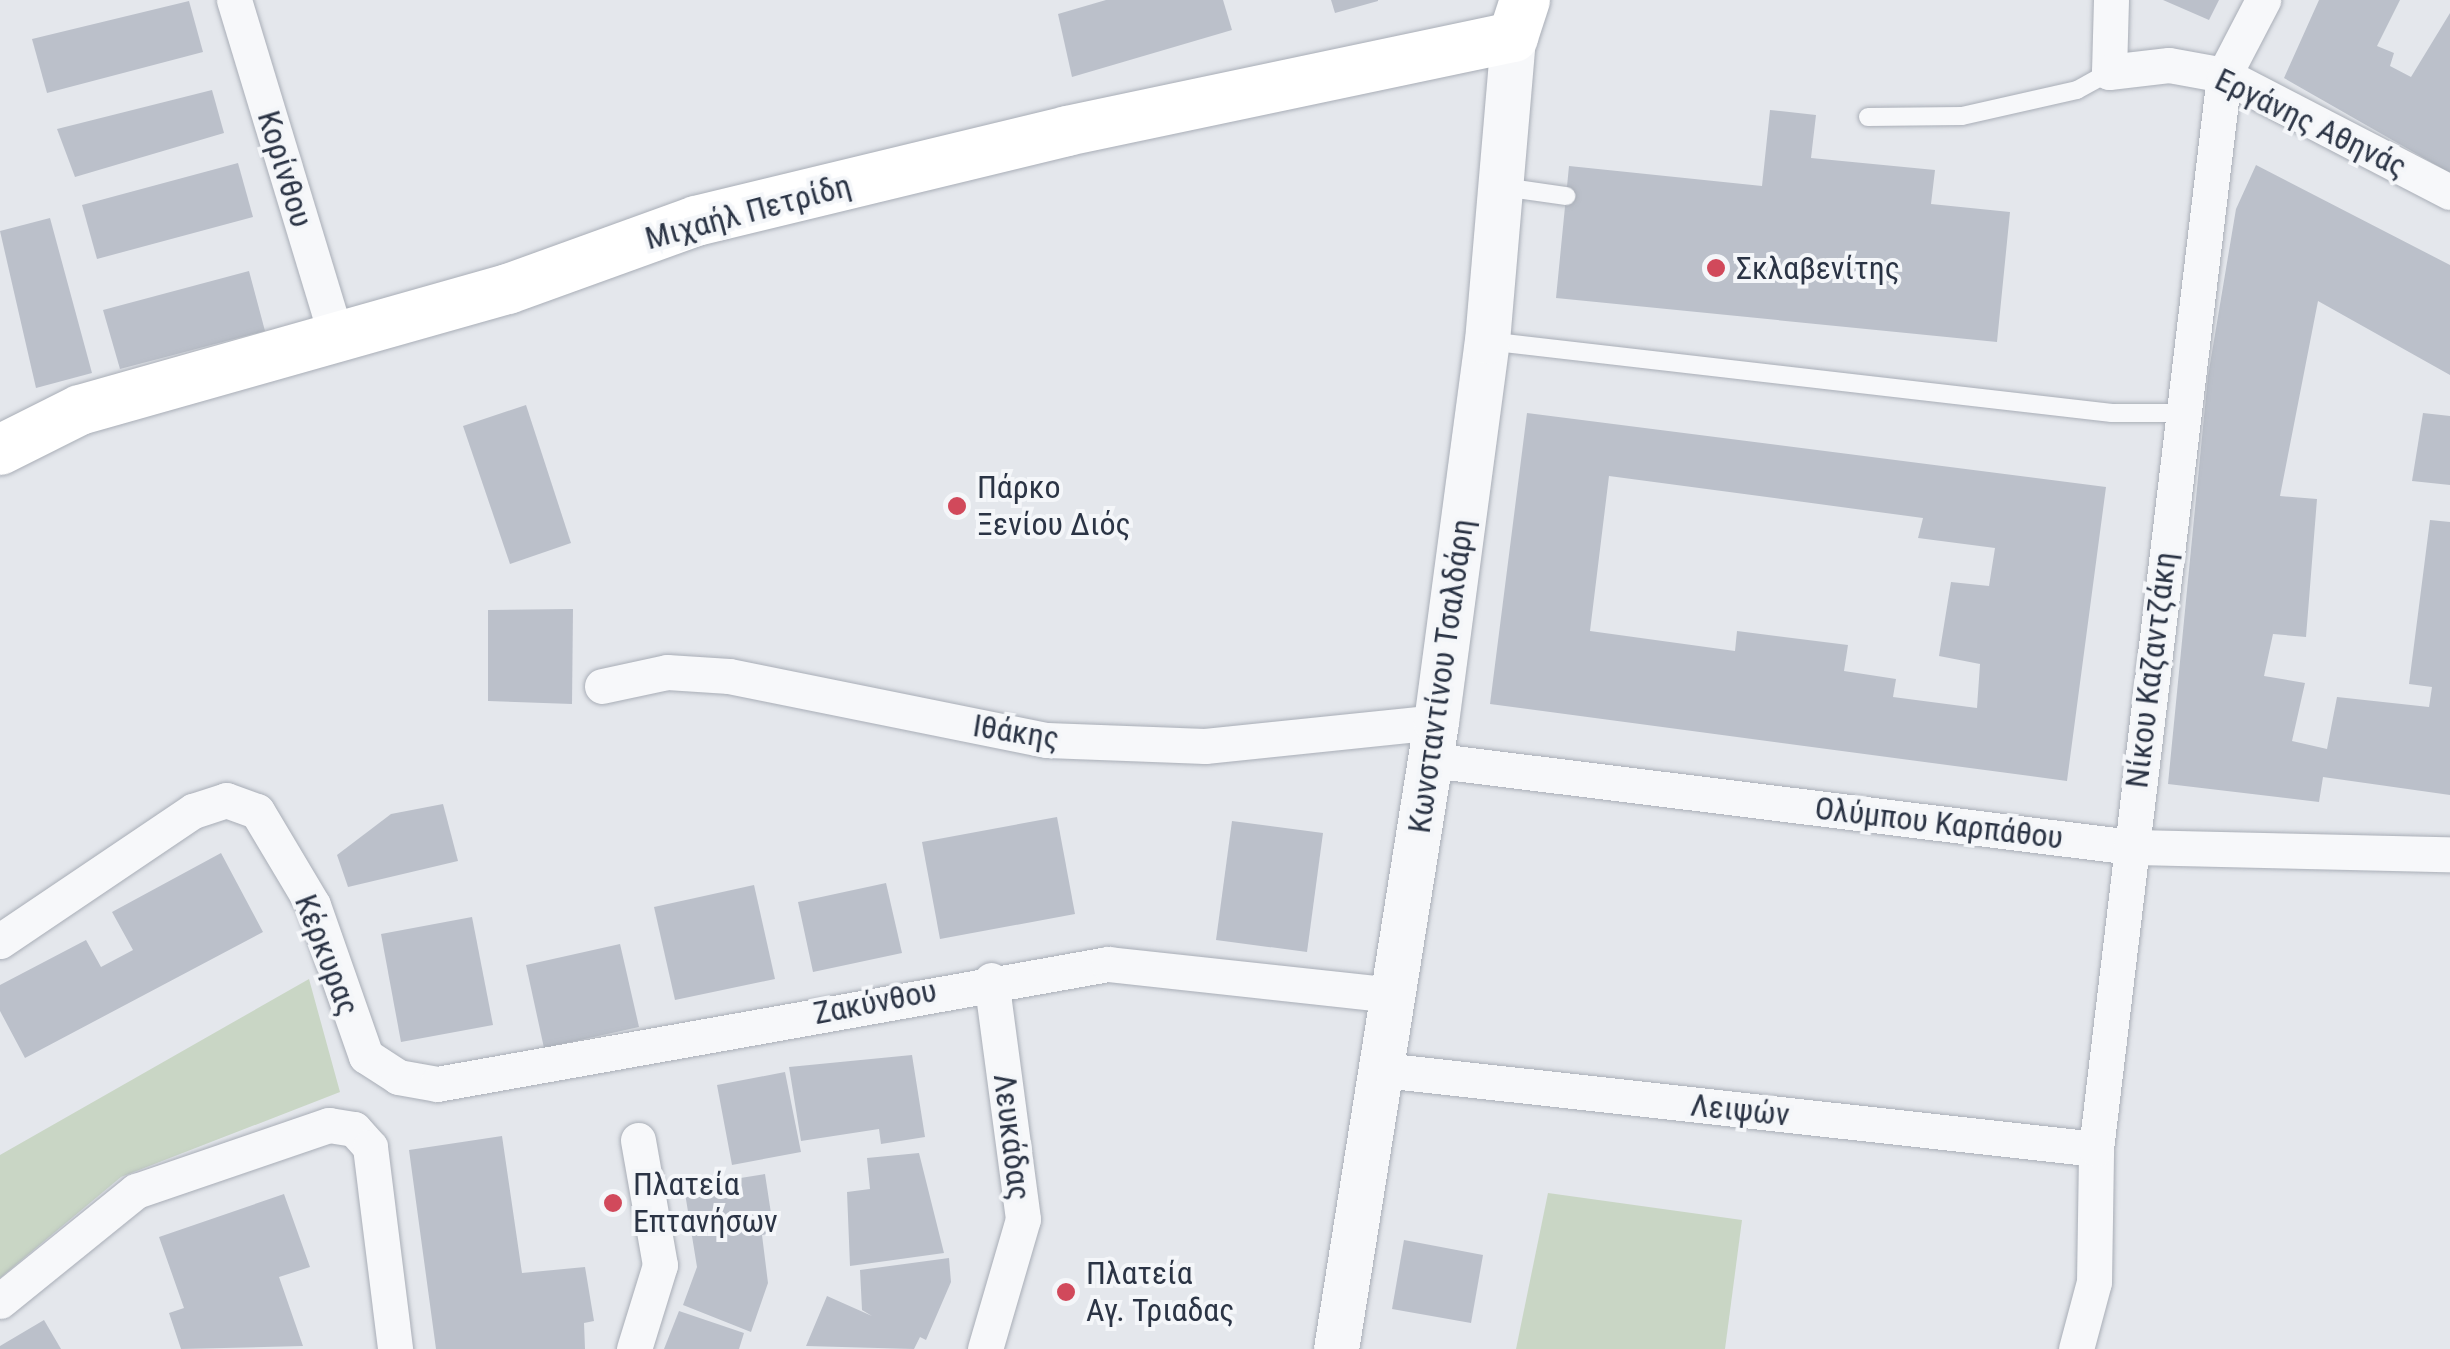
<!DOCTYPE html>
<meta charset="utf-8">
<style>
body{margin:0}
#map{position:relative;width:2450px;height:1349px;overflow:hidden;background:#e4e7ec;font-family:"Roboto Condensed",sans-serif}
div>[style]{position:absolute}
.green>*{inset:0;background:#c9d6c5}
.building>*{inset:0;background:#bbc0ca}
.roads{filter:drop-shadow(0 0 2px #a9aeb7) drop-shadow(0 0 2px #a9aeb7)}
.service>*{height:18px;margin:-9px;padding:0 9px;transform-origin:9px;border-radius:9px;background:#f7f8fa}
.minor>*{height:35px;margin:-17.5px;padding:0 17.5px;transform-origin:17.5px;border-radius:17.5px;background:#f7f8fa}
.tertiary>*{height:45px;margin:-22.5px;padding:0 22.5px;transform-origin:22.5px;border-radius:22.5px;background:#f7f8fa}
.secondary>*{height:50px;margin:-25px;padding:0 25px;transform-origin:25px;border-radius:25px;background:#fff}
.dots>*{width:28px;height:28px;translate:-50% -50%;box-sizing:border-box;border:5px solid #f4f6f9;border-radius:50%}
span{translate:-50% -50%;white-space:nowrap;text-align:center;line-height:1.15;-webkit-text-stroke:8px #f4f6f9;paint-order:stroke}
.street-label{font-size:32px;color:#2b3445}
.poi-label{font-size:32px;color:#2b3445}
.left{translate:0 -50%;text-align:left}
</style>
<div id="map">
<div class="green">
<div style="clip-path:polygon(309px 979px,340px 1092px,121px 1177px,0 1278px,0 1155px)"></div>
<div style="clip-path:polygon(1548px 1193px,1742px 1220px,1725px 1349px,1516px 1349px)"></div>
</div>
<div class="building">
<div style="clip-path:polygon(1106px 0,1223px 0,1232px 30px,1072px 77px,1058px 14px)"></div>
<div style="clip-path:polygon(1331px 0,1378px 0,1378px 1px,1335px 13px)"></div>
<div style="clip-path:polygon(2163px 0,2219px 0,2209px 20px)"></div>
<div style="clip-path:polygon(2319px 0,2400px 0,2377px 46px,2394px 53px,2390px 66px,2411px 77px,2450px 13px,2450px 173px,2284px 78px)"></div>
<div style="clip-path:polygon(189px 1px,203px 52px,47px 93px,32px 39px)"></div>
<div style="clip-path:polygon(212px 90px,224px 133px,75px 177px,57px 129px)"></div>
<div style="clip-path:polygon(1770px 110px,1816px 115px,1811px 158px,1935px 170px,1931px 204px,2010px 212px,1997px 342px,1556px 298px,1569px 166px,1762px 186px)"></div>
<div style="clip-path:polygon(238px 163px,253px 217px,97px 259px,82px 205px)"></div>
<div style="clip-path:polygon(2256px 165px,2450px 265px,2450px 375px,2318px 301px,2280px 496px,2317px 499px,2306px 637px,2273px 634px,2264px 676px,2305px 683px,2292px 741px,2327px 749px,2337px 697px,2429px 707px,2432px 687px,2409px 684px,2430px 520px,2450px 522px,2450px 795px,2323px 777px,2319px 802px,2168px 784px,2208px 376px,2236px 209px)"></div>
<div style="clip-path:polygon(50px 218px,92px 373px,36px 388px,0 231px)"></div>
<div style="clip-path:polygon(249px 271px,265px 331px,120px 369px,103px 310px)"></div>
<div style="clip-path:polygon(526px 405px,571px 543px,510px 564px,463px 426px)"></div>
<div style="clip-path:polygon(evenodd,1527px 413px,2106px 487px,2067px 781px,1490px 704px,1527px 413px,1609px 476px,1923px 518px,1918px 538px,1995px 548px,1989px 586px,1951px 582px,1939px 656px,1980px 664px,1977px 708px,1893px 697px,1896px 679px,1844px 671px,1848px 645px,1737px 631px,1735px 651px,1590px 631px,1609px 476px)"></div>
<div style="clip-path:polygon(2423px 413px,2450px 416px,2450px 485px,2412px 481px)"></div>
<div style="clip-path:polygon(573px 609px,572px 704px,488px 701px,488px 610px)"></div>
<div style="clip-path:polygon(443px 804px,458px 861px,348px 887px,337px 855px,391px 814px)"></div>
<div style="clip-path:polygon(1057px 817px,1075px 914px,940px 939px,922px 842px)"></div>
<div style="clip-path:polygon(1232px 821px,1323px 833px,1307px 952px,1216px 940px)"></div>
<div style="clip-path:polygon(221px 853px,263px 932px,25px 1058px,0 1011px,0 985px,86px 940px,101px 967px,133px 950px,112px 912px)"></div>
<div style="clip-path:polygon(886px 883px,902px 953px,813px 972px,798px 902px)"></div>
<div style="clip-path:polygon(754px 885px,775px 979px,675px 1000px,654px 907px)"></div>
<div style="clip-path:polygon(472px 917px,493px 1025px,401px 1042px,381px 934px)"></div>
<div style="clip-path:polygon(620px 944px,639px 1027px,544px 1048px,526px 965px)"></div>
<div style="clip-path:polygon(912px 1055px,925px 1137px,881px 1144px,879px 1129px,801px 1141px,789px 1067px)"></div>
<div style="clip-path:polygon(785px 1072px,801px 1152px,732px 1165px,717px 1085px)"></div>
<div style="clip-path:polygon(502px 1136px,522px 1273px,585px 1267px,594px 1321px,584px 1323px,585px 1349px,436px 1349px,409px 1150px)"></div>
<div style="clip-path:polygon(919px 1153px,944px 1253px,850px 1266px,847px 1192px,870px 1189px,867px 1158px)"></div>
<div style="clip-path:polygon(765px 1174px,774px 1233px,762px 1235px,768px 1283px,751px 1332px,683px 1305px,697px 1267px,684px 1187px)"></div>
<div style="clip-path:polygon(284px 1194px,310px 1267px,279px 1277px,303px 1346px,181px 1349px,169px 1313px,184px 1308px,159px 1237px)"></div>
<div style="clip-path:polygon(1404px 1240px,1483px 1255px,1471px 1323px,1392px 1309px)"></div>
<div style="clip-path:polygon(949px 1258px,951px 1282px,926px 1340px,920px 1337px,914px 1349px,806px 1346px,827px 1296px,872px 1316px,862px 1310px,860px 1270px)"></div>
<div style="clip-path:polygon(679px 1311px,744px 1333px,739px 1349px,664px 1349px)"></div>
<div style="clip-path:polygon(44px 1320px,61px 1349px,0 1349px,0 1346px)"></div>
</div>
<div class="roads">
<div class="service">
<div style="left:1868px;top:117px;width:94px;rotate:-0.6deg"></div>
<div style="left:1962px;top:116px;width:118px;rotate:-12.7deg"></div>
<div style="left:2077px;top:90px;width:37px;rotate:-29deg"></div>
<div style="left:1503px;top:187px;width:64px;rotate:8.1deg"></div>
<div style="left:1487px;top:341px;width:629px;rotate:6.57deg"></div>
<div style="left:2112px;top:413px;width:69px"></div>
</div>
<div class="minor">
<div style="left:234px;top:0;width:353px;rotate:73.1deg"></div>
<div style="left:2111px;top:0;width:72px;rotate:91.6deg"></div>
<div style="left:2109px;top:72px;width:60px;rotate:-6.7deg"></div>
<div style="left:2169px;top:65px;width:56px;rotate:10.3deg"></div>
<div style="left:2224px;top:75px;width:254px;rotate:27.4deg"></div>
<div style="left:602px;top:686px;width:66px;rotate:-12.2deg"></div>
<div style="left:667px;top:672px;width:62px;rotate:3.7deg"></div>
<div style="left:729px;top:676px;width:324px;rotate:11.4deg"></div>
<div style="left:1047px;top:740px;width:158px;rotate:2.2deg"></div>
<div style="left:1205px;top:746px;width:232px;rotate:-5.9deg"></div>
<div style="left:1430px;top:760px;width:706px;rotate:7.07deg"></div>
<div style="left:2131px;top:847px;width:319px;rotate:1.3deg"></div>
<div style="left:0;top:941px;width:233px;rotate:-34deg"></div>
<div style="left:193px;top:811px;width:35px;rotate:-18deg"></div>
<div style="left:226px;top:800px;width:33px;rotate:20deg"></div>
<div style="left:257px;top:811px;width:109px;rotate:59.2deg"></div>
<div style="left:313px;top:905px;width:160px;rotate:70.7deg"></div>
<div style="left:366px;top:1056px;width:38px;rotate:33deg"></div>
<div style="left:398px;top:1077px;width:40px;rotate:10deg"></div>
<div style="left:437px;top:1084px;width:682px;rotate:-10.14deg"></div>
<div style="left:1108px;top:964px;width:288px;rotate:6.2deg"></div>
<div style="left:1383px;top:1070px;width:717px;rotate:6.32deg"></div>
<div style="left:0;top:1301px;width:175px;rotate:-39deg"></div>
<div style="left:136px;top:1191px;width:204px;rotate:-18.9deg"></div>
<div style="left:329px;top:1125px;width:25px;rotate:9deg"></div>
<div style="left:354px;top:1129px;width:24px;rotate:48deg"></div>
<div style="left:370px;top:1147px;width:204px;rotate:82.9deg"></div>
<div style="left:634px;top:1349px;width:88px;rotate:-72.8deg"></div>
<div style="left:660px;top:1265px;width:127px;rotate:-100deg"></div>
<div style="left:985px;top:1349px;width:135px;rotate:-73.7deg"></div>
<div style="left:1023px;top:1219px;width:241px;rotate:-97.6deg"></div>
<div style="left:2076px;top:1349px;width:69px;rotate:-75deg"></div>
<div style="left:2094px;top:1282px;width:133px;rotate:-89.1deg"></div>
<div style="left:2096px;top:1149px;width:1082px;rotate:-83.2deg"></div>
<div style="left:2224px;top:75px;width:85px;rotate:-62.5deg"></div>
</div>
<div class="tertiary">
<div style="left:1336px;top:1349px;width:635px;rotate:-80.94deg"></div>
<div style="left:1436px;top:722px;width:384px;rotate:-82.4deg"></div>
<div style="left:1487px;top:341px;width:305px;rotate:-85.1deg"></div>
</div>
<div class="secondary">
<div style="left:0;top:450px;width:89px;rotate:-26.6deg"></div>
<div style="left:80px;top:410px;width:445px;rotate:-15.8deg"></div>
<div style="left:508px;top:289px;width:200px;rotate:-19.9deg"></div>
<div style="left:696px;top:221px;width:382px;rotate:-13.6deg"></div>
<div style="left:1067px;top:131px;width:456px;rotate:-11.9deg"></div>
<div style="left:1513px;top:37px;width:39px;rotate:-72deg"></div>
</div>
</div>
<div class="dots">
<div style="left:1716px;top:268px;background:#d1495b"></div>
<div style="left:957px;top:506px;background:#d1495b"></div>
<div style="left:613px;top:1203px;background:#d1495b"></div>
<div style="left:1066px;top:1292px;background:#d1495b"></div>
</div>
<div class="street-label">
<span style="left:2311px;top:123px;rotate:26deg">Εργάνης Αθηνάς</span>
<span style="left:285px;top:169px;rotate:73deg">Κορίνθου</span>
<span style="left:748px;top:212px;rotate:-15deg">Μιχαήλ Πετρίδη</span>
<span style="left:2151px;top:670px;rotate:-83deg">Νίκου Καζαντζάκη</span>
<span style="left:1441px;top:676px;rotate:-82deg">Κωνσταντίνου Τσαλδάρη</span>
<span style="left:1016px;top:732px;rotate:9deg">Ιθάκης</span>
<span style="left:1939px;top:823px;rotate:7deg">Ολύμπου Καρπάθου</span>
<span style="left:327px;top:955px;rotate:69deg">Κέρκυρας</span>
<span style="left:875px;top:1002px;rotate:-11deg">Ζακύνθου</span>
<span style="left:1740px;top:1110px;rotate:6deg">Λειψών</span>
<span style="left:1012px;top:1137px;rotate:83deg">Λευκάδας</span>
</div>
<div class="poi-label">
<span class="left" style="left:1736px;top:268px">Σκλαβενίτης</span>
<span class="left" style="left:977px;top:506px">Πάρκο<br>Ξενίου Διός</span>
<span class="left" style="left:633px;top:1203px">Πλατεία<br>Επτανήσων</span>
<span class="left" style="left:1086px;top:1292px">Πλατεία<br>Αγ. Τριαδας</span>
</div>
</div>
